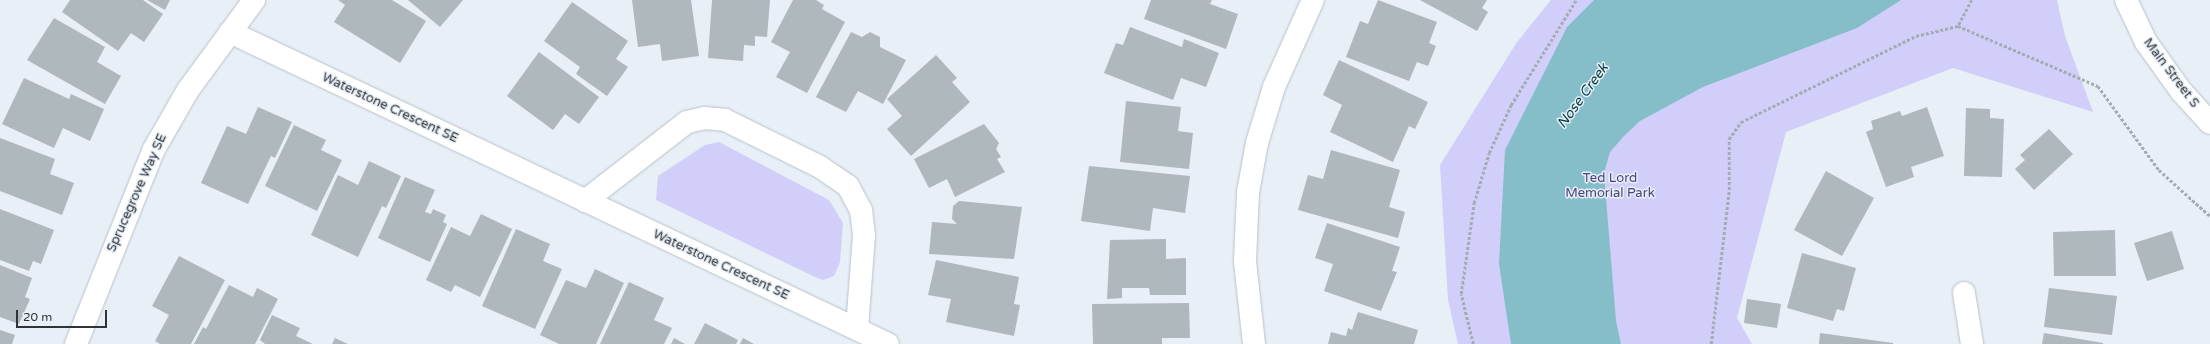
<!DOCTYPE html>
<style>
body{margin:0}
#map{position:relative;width:2210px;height:344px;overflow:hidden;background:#e8eff7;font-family:"Varela Round",sans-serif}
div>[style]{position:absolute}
.green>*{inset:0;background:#d1cef9}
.water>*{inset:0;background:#85bec9}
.building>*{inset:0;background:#aeb8bd}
.path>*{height:2.5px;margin-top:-1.25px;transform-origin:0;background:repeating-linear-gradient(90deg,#a6abb2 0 3px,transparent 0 5px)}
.roads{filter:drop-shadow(0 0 1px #bac1c8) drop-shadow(0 0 1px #bac1c8)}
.street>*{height:22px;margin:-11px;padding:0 11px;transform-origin:11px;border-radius:11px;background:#fff}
.secondary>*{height:22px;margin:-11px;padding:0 11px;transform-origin:11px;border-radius:11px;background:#fff}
span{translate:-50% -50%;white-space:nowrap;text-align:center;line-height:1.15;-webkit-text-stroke:3px #e8eff7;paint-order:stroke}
.street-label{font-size:13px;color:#313437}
.park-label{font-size:13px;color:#4b437b}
.water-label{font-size:14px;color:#043c45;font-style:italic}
.scale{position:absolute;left:16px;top:310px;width:91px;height:18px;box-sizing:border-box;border:2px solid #313437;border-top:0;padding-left:5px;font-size:12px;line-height:14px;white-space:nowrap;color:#313437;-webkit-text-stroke:3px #e8eff7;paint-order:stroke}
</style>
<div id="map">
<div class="green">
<div style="clip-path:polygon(1551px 0,2057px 0,2065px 36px,2093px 112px,1953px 68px,1786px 132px,1737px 318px,1752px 344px,1458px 344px,1448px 300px,1440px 165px,1517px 42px)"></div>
<div style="clip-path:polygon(719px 142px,829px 200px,843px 223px,840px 262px,834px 276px,823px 280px,815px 277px,656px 200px,658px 176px,705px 145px)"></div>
</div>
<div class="water">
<div style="clip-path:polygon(1594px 0,1901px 0,1857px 28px,1703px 87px,1640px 121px,1624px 136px,1610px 152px,1604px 173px,1616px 321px,1621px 344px,1511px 344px,1499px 264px,1505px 150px,1567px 27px)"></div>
</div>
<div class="building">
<div style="clip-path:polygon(70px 0,143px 0,163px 14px,144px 42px,131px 33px,118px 51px,62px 12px)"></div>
<div style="clip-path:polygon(147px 0,170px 0,165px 10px)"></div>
<div style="clip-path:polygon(338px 0,392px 0,426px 21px,400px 63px,334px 22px,345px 5px)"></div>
<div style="clip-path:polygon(408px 0,463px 0,440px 27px)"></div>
<div style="clip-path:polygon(632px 0,691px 0,699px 56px,662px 61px,660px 44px,638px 47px)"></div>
<div style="clip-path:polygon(712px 0,770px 0,767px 37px,755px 36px,755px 46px,744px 45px,743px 61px,708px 58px)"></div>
<div style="clip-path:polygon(793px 0,816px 0,824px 5px,822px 9px,845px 22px,807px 93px,776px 77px,790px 52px,771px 42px)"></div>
<div style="clip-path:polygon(1151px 0,1212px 0,1210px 4px,1238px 14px,1226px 49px,1144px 19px)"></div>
<div style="clip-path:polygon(1378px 0,1437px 22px,1429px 43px,1436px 46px,1428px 66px,1417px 62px,1409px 81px,1346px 57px,1360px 21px,1368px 24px)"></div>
<div style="clip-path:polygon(1420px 0,1487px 0,1482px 8px,1488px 12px,1477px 31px)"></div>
<div style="clip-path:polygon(572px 2px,628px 41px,616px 59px,628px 67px,607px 96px,576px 74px,580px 67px,544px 41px)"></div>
<div style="clip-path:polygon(54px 18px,105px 47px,97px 62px,121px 76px,105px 104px,27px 60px)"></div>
<div style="clip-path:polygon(1130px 27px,1182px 47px,1184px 39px,1219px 53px,1206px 87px,1181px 78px,1173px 100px,1104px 73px,1116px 43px,1123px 45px)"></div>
<div style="clip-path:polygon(851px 32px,862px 37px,870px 32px,880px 37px,880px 47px,906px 60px,883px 104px,858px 91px,846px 112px,816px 97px)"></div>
<div style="clip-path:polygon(539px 52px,599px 97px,579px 124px,565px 114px,553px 130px,507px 96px)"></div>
<div style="clip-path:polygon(936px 55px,957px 78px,952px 82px,970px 102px,911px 156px,887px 129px,902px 116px,887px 99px)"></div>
<div style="clip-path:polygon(1339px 60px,1428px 102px,1415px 129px,1409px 126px,1393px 162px,1330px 132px,1342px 105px,1323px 95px)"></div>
<div style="clip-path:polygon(24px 78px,69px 99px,71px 94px,104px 109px,90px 141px,63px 128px,54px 148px,2px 124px)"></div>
<div style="clip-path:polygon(1126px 101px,1181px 107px,1178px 131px,1193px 133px,1189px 169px,1120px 162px)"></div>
<div style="clip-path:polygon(258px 107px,292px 122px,275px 158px,271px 156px,248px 204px,201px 183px,227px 126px,246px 134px)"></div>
<div style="clip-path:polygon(1927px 107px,1944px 156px,1911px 167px,1914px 177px,1886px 187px,1866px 132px,1873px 129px,1871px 121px,1900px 111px,1902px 116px)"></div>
<div style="clip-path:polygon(1966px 108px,1990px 109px,1990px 118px,2004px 119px,2002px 177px,1964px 176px)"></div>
<div style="clip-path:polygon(984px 124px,999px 143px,996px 149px,1001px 157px,997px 159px,1005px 172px,955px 197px,947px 179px,929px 188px,914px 159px)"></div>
<div style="clip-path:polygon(294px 125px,326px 140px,321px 150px,342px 160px,317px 211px,265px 186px)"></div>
<div style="clip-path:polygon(2049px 129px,2073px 154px,2034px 190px,2015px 169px,2025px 160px,2020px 155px)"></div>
<div style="clip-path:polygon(0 138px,55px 159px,50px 174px,74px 183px,62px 215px,0 191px)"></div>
<div style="clip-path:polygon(1331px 150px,1400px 170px,1389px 207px,1405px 212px,1398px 238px,1298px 210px,1308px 175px,1323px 179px)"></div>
<div style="clip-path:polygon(369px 161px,401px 176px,386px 208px,382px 206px,358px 257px,311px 235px,338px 175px,358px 185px)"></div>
<div style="clip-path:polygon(1089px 166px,1190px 176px,1185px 213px,1153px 208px,1150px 231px,1081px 221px)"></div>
<div style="clip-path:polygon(1826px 171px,1874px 198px,1842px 256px,1794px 230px)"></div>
<div style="clip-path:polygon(405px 177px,435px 190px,425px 212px,431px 214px,433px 209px,446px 215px,443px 222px,447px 224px,430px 262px,378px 238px)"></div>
<div style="clip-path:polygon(959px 201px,1022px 207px,1014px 259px,929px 254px,932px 222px,957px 224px,952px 219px,953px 206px)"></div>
<div style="clip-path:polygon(0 209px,54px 230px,41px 264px,33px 261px,29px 271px,0 260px)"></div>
<div style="clip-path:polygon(481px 214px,512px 229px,480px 297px,455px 285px,451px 292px,426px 280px,451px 227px,470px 236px)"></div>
<div style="clip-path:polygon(1327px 223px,1400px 247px,1392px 271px,1397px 272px,1381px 311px,1324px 291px,1333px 264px,1315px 258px)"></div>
<div style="clip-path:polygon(516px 229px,550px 244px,543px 261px,562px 269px,535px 329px,482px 306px)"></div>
<div style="clip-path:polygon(2115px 230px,2116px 276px,2054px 276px,2053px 232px)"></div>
<div style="clip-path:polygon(2172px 231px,2184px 269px,2147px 281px,2134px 243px)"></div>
<div style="clip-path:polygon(1166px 239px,1166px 259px,1186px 258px,1186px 295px,1150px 295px,1149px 288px,1122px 288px,1122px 298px,1107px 299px,1110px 240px)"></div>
<div style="clip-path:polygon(1802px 253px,1856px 268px,1844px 311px,1837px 309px,1833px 321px,1787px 308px)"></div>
<div style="clip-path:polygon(179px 256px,225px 280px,191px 344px,160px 344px,155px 341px,169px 315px,152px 306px)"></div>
<div style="clip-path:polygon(936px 260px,1019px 277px,1014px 304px,1020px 305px,1014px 336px,946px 322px,951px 299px,928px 295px)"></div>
<div style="clip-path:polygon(0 265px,32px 278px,25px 297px,30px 299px,19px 324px,0 317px)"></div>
<div style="clip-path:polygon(595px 269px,624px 283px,596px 344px,559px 344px,540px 335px,566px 280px,586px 288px)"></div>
<div style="clip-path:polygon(629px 282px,664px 298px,654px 320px,672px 328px,664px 344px,600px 344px)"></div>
<div style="clip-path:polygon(229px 285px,253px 297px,257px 288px,278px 299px,255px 344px,194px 344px,203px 327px,206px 329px)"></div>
<div style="clip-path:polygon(2049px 288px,2117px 296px,2112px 335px,2044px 327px)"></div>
<div style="clip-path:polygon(1747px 299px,1781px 304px,1777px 328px,1744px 323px)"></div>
<div style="clip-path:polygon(1189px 303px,1190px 338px,1162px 338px,1162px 344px,1093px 344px,1092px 304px)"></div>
<div style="clip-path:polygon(1358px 312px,1418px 330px,1414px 344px,1328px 344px,1331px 332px,1346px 336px,1348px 328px,1352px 330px)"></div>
<div style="clip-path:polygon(272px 315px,300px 328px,296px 336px,313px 344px,265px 344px,260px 340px)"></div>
<div style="clip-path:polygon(705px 323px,738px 340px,736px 344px,694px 344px)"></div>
<div style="clip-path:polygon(0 330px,15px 335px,12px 344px,0 344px)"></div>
<div style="clip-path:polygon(1820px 333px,1893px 343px,1893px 344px,1819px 344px)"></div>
<div style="clip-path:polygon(2044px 333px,2103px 343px,2103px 344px,2042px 344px)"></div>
<div style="clip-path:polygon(335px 338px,348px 344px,332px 344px)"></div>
<div style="clip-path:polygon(674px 338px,685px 344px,671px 344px)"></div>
<div style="clip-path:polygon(743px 338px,754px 344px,740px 344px)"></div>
</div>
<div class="path">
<div style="left:1972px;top:0;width:30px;rotate:118deg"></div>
<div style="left:1958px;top:26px;width:152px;rotate:23.2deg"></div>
<div style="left:2098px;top:86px;width:104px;rotate:54deg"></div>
<div style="left:2159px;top:170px;width:69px;rotate:42deg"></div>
<div style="left:1473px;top:344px;width:51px;rotate:-103.5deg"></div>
<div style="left:1461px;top:294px;width:92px;rotate:-81.9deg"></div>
<div style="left:1474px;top:203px;width:52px;rotate:-73.3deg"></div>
<div style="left:1489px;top:153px;width:53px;rotate:-65.4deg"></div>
<div style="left:1511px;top:105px;width:123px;rotate:-58.2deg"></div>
<div style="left:1711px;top:344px;width:155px;rotate:-83.3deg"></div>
<div style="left:1729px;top:190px;width:51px;rotate:-90deg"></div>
<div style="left:1729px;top:139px;width:21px;rotate:-55deg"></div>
<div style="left:1741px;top:122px;width:195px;rotate:-26.2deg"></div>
<div style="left:1916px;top:36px;width:43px;rotate:-13.4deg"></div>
</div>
<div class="roads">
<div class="street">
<div style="left:230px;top:32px;width:728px;rotate:25.37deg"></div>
<div style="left:585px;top:201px;width:129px;rotate:-37.8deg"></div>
<div style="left:687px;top:122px;width:17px;rotate:-13deg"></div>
<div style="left:704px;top:118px;width:21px;rotate:5deg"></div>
<div style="left:725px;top:120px;width:106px;rotate:26.3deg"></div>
<div style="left:820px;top:167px;width:34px;rotate:34deg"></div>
<div style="left:848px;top:186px;width:27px;rotate:62deg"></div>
<div style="left:861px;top:210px;width:25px;rotate:83deg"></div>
<div style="left:864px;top:235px;width:94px;rotate:94.3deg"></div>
<div style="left:1964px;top:293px;width:52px;rotate:81.1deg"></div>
<div style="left:76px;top:344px;width:208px;rotate:-68.2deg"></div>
<div style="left:153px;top:151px;width:70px;rotate:-60.2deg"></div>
<div style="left:188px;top:90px;width:112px;rotate:-53.7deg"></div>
<div style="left:1254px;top:344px;width:83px;rotate:-96.2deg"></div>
<div style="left:1245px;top:261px;width:69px;rotate:-87.5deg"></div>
<div style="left:1248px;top:192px;width:50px;rotate:-79.6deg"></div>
<div style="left:1257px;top:143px;width:59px;rotate:-73.1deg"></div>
<div style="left:1274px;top:87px;width:95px;rotate:-65.9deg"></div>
</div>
<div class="secondary">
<div style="left:2126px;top:0;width:47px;rotate:64.5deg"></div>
<div style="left:2146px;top:42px;width:60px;rotate:54.5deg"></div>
<div style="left:2181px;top:91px;width:43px;rotate:47.8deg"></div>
</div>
</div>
<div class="street-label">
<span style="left:2171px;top:73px;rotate:53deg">Main Street S</span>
<span style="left:390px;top:108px;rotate:25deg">Waterstone Crescent SE</span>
<span style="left:137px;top:193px;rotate:-66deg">Sprucegrove Way SE</span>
<span style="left:721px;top:265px;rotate:25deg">Waterstone Crescent SE</span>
</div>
<div class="park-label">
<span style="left:1610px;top:186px">Ted Lord<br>Memorial Park</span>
</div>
<div class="water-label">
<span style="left:1583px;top:96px;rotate:-54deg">Nose Creek</span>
</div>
<div class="scale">20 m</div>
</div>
